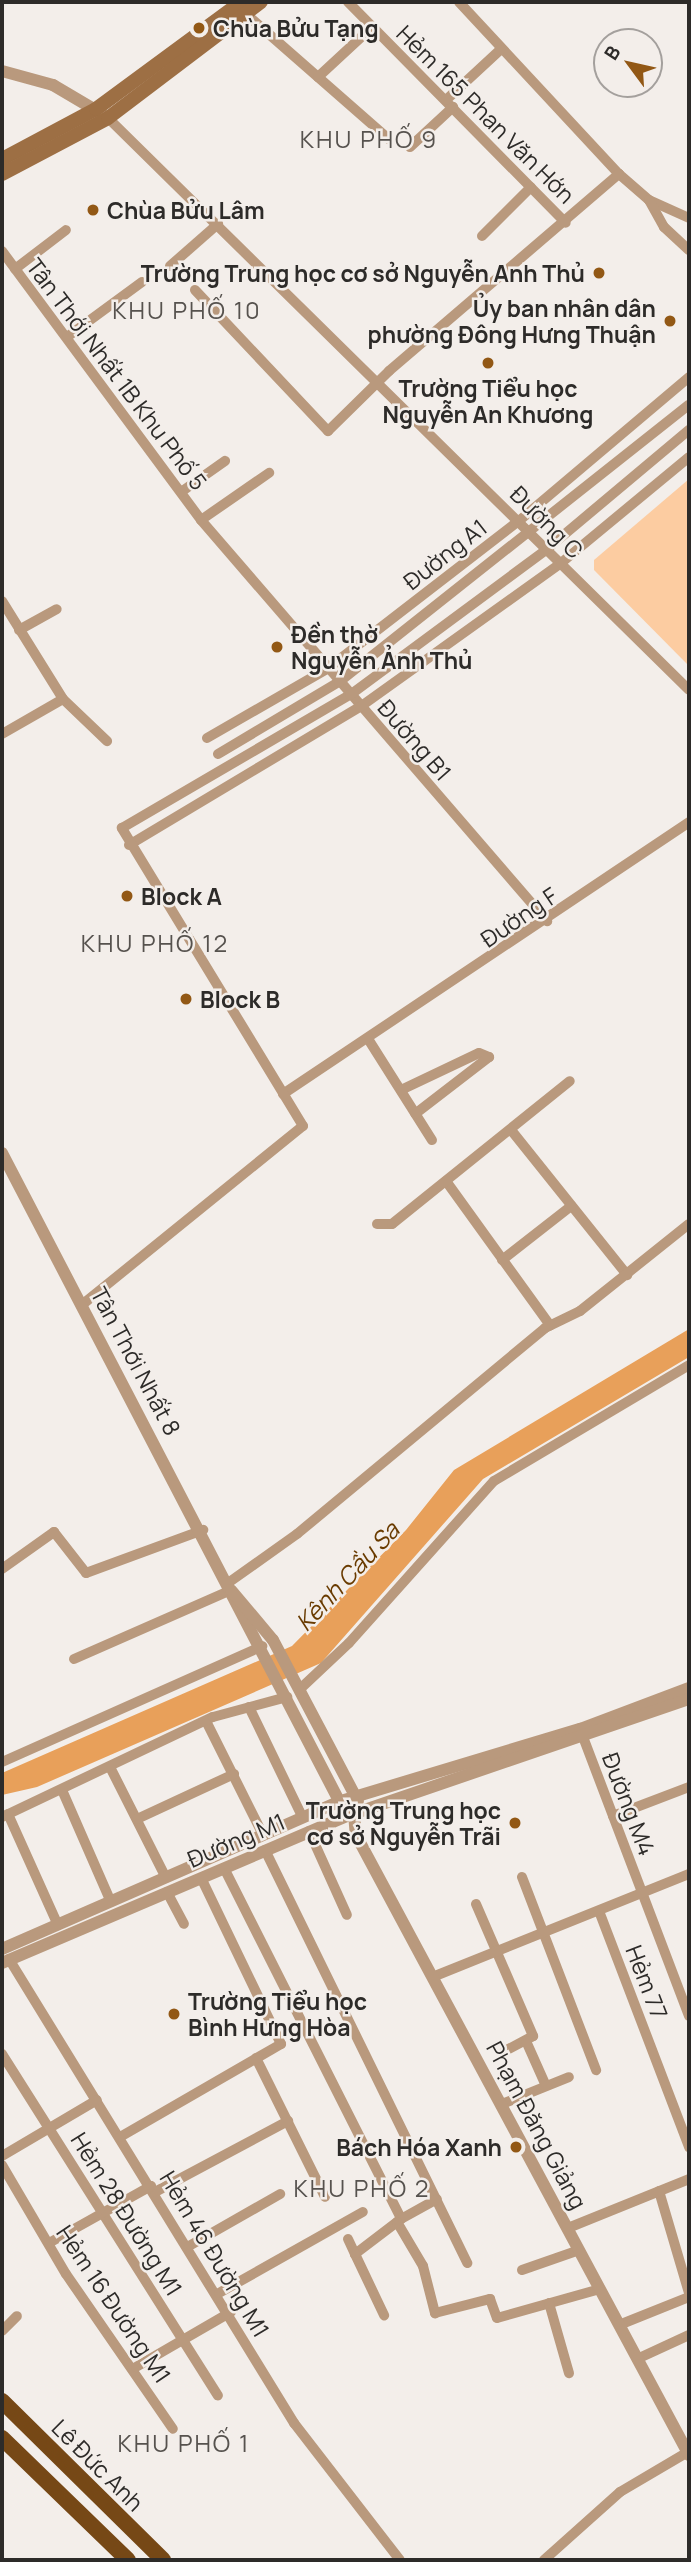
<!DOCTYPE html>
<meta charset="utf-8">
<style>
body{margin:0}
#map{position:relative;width:691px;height:2562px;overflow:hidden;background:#f3eeea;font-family:Manrope,sans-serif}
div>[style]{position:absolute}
.green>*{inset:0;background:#fccca1}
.water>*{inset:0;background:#e8a05a}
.minor>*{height:10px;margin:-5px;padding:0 5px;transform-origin:5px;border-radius:5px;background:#b9997d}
.tertiary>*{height:12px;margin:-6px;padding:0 6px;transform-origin:6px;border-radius:6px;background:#b9997d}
.secondary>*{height:14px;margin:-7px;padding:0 7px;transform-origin:7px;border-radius:7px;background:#9d6f44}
.trunk>*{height:16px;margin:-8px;padding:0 8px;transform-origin:8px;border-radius:8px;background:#764816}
.dots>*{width:19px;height:19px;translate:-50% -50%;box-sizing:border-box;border:4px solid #f3eeea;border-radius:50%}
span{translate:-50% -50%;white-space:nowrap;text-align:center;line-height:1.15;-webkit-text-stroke:5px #f3eeea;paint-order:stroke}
.poi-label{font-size:23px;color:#2d2b29;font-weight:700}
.left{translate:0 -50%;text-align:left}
.right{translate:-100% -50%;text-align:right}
.street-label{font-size:23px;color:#2d2b29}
.neighbourhood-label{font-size:24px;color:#56524e;letter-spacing:2px}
.water-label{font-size:24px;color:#693b00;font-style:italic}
.frame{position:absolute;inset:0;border:4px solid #2d2b29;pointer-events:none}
.north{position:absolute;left:593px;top:28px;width:70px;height:70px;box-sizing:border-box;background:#f3eeea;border:2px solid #a4a09d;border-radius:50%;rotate:303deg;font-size:19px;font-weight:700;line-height:28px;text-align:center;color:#2d2b29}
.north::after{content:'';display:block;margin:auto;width:24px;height:32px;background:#925815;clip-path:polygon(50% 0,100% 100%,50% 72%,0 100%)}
</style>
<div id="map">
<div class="green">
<div style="clip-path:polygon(689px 479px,689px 666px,594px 570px,594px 560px)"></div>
</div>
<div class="water">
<div style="clip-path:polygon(689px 1329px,689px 1357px,483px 1479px,321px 1663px,37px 1787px,2px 1795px,2px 1773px,292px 1646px,406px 1530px,454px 1470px)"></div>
</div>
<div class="minor">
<div style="left:348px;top:2px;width:310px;rotate:45.4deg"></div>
<div style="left:459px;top:2px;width:235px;rotate:47.1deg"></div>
<div style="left:619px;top:174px;width:40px;rotate:41deg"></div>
<div style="left:649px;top:200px;width:44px;rotate:24.2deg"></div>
<div style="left:246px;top:14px;width:190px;rotate:41.2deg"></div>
<div style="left:318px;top:77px;width:74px;rotate:-42.8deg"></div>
<div style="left:446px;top:100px;width:74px;rotate:-42.8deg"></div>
<div style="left:108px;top:118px;width:815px;rotate:44.55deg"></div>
<div style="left:410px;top:147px;width:59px;rotate:-42.9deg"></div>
<div style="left:649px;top:200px;width:31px;rotate:61deg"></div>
<div style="left:664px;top:227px;width:34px;rotate:43deg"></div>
<div style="left:482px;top:236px;width:69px;rotate:-45deg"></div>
<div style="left:2px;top:251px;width:335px;rotate:53.5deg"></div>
<div style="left:201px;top:520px;width:530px;rotate:49.21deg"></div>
<div style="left:170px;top:266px;width:64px;rotate:-41.2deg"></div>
<div style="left:15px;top:269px;width:64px;rotate:-37.4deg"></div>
<div style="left:195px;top:290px;width:194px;rotate:46.7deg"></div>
<div style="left:328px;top:431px;width:86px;rotate:-44.5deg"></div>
<div style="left:389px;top:371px;width:303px;rotate:-40.6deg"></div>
<div style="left:67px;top:337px;width:93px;rotate:-36.3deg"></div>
<div style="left:181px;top:492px;width:54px;rotate:-35.2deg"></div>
<div style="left:201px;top:520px;width:83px;rotate:-34.7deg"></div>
<div style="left:2px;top:601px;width:115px;rotate:58.1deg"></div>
<div style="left:63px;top:699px;width:61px;rotate:43.7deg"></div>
<div style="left:19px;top:630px;width:43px;rotate:-28.9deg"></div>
<div style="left:2px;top:734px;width:70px;rotate:-29.8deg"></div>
<div style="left:207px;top:738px;width:138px;rotate:-29.9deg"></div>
<div style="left:327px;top:669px;width:244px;rotate:-37.7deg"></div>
<div style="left:520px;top:520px;width:221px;rotate:-40.2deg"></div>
<div style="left:218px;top:754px;width:141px;rotate:-30.8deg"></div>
<div style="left:339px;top:682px;width:446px;rotate:-38.4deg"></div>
<div style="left:129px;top:845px;width:269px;rotate:-30.9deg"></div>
<div style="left:360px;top:707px;width:247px;rotate:-35.6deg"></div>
<div style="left:561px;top:563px;width:166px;rotate:-39.6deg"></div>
<div style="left:370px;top:1042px;width:116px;rotate:57.7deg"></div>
<div style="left:401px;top:1090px;width:86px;rotate:-25.4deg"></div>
<div style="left:479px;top:1053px;width:11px;rotate:22deg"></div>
<div style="left:489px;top:1057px;width:93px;rotate:142.4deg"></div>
<div style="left:283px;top:1094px;width:489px;rotate:-33.8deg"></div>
<div style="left:511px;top:1130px;width:186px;rotate:51.3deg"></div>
<div style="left:446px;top:1181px;width:178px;rotate:54.2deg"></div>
<div style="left:377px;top:1224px;width:15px"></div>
<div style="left:392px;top:1224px;width:228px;rotate:-38.8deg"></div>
<div style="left:502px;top:1260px;width:88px;rotate:-38deg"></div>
<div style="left:83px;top:1304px;width:283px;rotate:-39deg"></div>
<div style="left:303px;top:1126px;width:349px;rotate:-121.3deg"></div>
<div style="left:122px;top:828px;width:264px;rotate:-30.3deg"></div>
<div style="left:350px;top:695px;width:245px;rotate:-36.5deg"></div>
<div style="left:547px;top:549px;width:185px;rotate:-40deg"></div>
<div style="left:2px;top:1569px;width:64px;rotate:-35.4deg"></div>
<div style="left:54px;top:1532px;width:52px;rotate:52deg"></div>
<div style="left:86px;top:1573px;width:125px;rotate:-20.2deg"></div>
<div style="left:228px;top:1583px;width:85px;rotate:-35.4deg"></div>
<div style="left:297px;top:1534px;width:322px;rotate:-39.7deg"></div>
<div style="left:545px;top:1328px;width:39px;rotate:-26deg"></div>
<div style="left:580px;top:1311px;width:139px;rotate:-38.6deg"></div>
<div style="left:74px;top:1659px;width:171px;rotate:-23.7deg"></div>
<div style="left:300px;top:1689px;width:67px;rotate:-43.2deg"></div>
<div style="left:349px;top:1643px;width:217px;rotate:-48.2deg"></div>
<div style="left:494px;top:1481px;width:227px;rotate:-30.7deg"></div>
<div style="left:249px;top:1707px;width:123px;rotate:64.1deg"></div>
<div style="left:206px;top:1721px;width:127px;rotate:63.4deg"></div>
<div style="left:580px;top:1729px;width:307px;rotate:69.2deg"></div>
<div style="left:2px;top:1762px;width:285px;rotate:-24deg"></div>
<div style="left:110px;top:1767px;width:124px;rotate:63.2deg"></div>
<div style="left:62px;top:1790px;width:122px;rotate:66.4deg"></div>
<div style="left:8px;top:1814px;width:122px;rotate:65.8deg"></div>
<div style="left:613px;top:1816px;width:81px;rotate:-20.9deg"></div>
<div style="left:2px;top:1817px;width:233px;rotate:-25.4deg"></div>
<div style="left:213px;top:1717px;width:77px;rotate:-15.1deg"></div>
<div style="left:137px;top:1819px;width:107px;rotate:-24.9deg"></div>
<div style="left:309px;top:1831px;width:92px;rotate:65.7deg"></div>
<div style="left:265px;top:1850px;width:460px;rotate:63.9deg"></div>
<div style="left:224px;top:1868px;width:393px;rotate:63.2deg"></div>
<div style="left:401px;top:2219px;width:58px;rotate:142.7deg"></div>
<div style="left:355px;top:2254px;width:68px;rotate:64.6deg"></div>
<div style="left:522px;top:1877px;width:207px;rotate:69deg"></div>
<div style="left:167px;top:1892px;width:36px;rotate:62deg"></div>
<div style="left:476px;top:1904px;width:144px;rotate:66.6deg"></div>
<div style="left:533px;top:2036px;width:32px;rotate:152deg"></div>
<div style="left:599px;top:1911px;width:253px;rotate:69.1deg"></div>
<div style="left:9px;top:1959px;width:545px;rotate:58.44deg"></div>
<div style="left:294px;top:2423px;width:173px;rotate:52.3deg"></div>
<div style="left:435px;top:1976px;width:274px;rotate:-21.9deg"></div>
<div style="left:526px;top:2041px;width:49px;rotate:66deg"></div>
<div style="left:2px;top:2054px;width:404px;rotate:57.7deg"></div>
<div style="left:256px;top:2058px;width:155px;rotate:63.6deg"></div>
<div style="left:502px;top:2104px;width:72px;rotate:-21.9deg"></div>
<div style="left:120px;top:2137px;width:186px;rotate:-30deg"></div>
<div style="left:281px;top:2044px;width:184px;rotate:-115.7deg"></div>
<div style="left:2px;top:2156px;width:110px;rotate:-30.5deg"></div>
<div style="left:2px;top:2165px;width:126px;rotate:59.6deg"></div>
<div style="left:66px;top:2274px;width:188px;rotate:55.4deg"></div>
<div style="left:659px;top:2191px;width:106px;rotate:73.6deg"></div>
<div style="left:155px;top:2192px;width:151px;rotate:-28.1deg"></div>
<div style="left:401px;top:2219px;width:41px;rotate:-29.1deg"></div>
<div style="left:397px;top:2222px;width:51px;rotate:59.4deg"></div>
<div style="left:423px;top:2266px;width:49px;rotate:75.7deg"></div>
<div style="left:435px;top:2313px;width:57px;rotate:-14.3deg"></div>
<div style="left:490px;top:2299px;width:20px;rotate:70deg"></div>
<div style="left:497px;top:2318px;width:107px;rotate:-15.7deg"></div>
<div style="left:568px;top:2228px;width:131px;rotate:-22deg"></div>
<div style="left:348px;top:2239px;width:17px;rotate:65deg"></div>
<div style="left:49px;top:2243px;width:117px;rotate:-29.2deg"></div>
<div style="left:189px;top:2246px;width:105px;rotate:-29.7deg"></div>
<div style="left:522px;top:2270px;width:60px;rotate:-19.3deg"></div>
<div style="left:219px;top:2293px;width:165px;rotate:-29.4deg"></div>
<div style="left:549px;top:2303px;width:73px;rotate:74.1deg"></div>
<div style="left:619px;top:2325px;width:75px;rotate:-21.8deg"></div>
<div style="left:2px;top:2331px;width:21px;rotate:-45deg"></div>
<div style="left:637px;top:2359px;width:57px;rotate:-24.8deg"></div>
<div style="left:136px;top:2367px;width:110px;rotate:-30.1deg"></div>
<div style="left:544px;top:2560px;width:102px;rotate:-41.8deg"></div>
<div style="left:620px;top:2492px;width:79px;rotate:-30.5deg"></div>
</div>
<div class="tertiary">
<div style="left:2px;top:71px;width:53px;rotate:15.4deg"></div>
<div style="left:53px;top:85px;width:57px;rotate:30.6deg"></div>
<div style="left:2px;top:1153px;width:747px;rotate:62.51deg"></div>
<div style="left:231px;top:1590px;width:65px;rotate:50deg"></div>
<div style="left:273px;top:1640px;width:182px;rotate:62.2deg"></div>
<div style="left:354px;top:1814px;width:21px;rotate:85deg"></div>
<div style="left:356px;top:1835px;width:704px;rotate:61.76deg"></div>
<div style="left:2px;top:1949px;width:370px;rotate:-23.6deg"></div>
<div style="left:341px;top:1801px;width:250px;rotate:-16.8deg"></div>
<div style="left:580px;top:1729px;width:116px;rotate:-20.6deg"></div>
<div style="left:2px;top:1963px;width:375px;rotate:-23.1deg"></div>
<div style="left:347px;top:1816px;width:361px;rotate:-18.9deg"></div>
</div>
<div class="secondary">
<div style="left:2px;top:159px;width:106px;rotate:-28deg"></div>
<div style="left:96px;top:109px;width:180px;rotate:-36.4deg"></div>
<div style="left:2px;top:174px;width:120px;rotate:-27.8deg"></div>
<div style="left:108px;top:118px;width:192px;rotate:-37.2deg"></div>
</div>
<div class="trunk">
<div style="left:2px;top:2401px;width:226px;rotate:44.6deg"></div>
<div style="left:2px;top:2438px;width:175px;rotate:44.1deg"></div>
</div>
<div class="dots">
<div style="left:199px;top:28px;background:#925815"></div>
<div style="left:93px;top:210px;background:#925815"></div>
<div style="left:599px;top:273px;background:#925815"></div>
<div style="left:670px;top:321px;background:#925815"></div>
<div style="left:488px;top:363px;background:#925815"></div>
<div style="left:277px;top:647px;background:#925815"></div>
<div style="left:127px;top:896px;background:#925815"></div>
<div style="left:186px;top:999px;background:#925815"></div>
<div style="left:515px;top:1823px;background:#925815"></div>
<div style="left:174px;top:2014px;background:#925815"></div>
<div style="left:516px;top:2147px;background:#925815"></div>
</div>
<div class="poi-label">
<span class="left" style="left:213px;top:28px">Chùa Bửu Tạng</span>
<span class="left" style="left:107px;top:210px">Chùa Bửu Lâm</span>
<span class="right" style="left:585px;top:273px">Trường Trung học cơ sở Nguyễn Anh Thủ</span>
<span class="right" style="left:656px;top:321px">Ủy ban nhân dân<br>phường Đông Hưng Thuận</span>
<span style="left:488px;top:401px">Trường Tiểu học<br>Nguyễn An Khương</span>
<span class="left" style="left:291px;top:647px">Đền thờ<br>Nguyễn Ảnh Thủ</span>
<span class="left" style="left:141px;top:896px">Block A</span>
<span class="left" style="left:200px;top:999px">Block B</span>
<span class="right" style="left:501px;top:1823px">Trường Trung học<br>cơ sở Nguyễn Trãi</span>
<span class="left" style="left:188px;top:2014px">Trường Tiểu học<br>Bình Hưng Hòa</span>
<span class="right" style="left:502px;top:2147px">Bách Hóa Xanh</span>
</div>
<div class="street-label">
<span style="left:486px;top:114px;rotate:45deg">Hẻm 165 Phan Văn Hớn</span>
<span style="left:117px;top:374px;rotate:53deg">Tân Thới Nhất 1B Khu Phố 5</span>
<span style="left:547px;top:522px;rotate:45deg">Đường C</span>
<span style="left:445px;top:554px;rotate:-38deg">Đường A1</span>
<span style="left:415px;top:740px;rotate:49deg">Đường B1</span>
<span style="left:519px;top:917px;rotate:-34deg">Đường F</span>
<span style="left:136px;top:1361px;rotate:62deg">Tân Thới Nhất 8</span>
<span style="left:629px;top:1804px;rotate:69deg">Đường M4</span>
<span style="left:236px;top:1840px;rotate:-23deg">Đường M1</span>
<span style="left:647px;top:1982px;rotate:69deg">Hẻm 77</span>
<span style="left:537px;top:2125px;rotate:62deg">Phạm Đăng Giảng</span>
<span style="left:127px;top:2214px;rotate:58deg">Hẻm 28 Đường M1</span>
<span style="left:215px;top:2254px;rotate:59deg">Hẻm 46 Đường M1</span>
<span style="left:114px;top:2304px;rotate:56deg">Hẻm 16 Đường M1</span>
<span style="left:98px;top:2465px;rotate:45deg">Lê Đức Anh</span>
</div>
<div class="neighbourhood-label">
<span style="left:369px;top:139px">KHU PHỐ 9</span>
<span style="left:187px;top:310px">KHU PHỐ 10</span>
<span style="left:155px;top:943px">KHU PHỐ 12</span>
<span style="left:362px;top:2188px">KHU PHỐ 2</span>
<span style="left:184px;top:2443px">KHU PHỐ 1</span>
</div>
<div class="water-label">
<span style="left:347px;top:1576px;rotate:-47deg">Kênh Cầu Sa</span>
</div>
<div class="frame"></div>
<div class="north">B</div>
</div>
